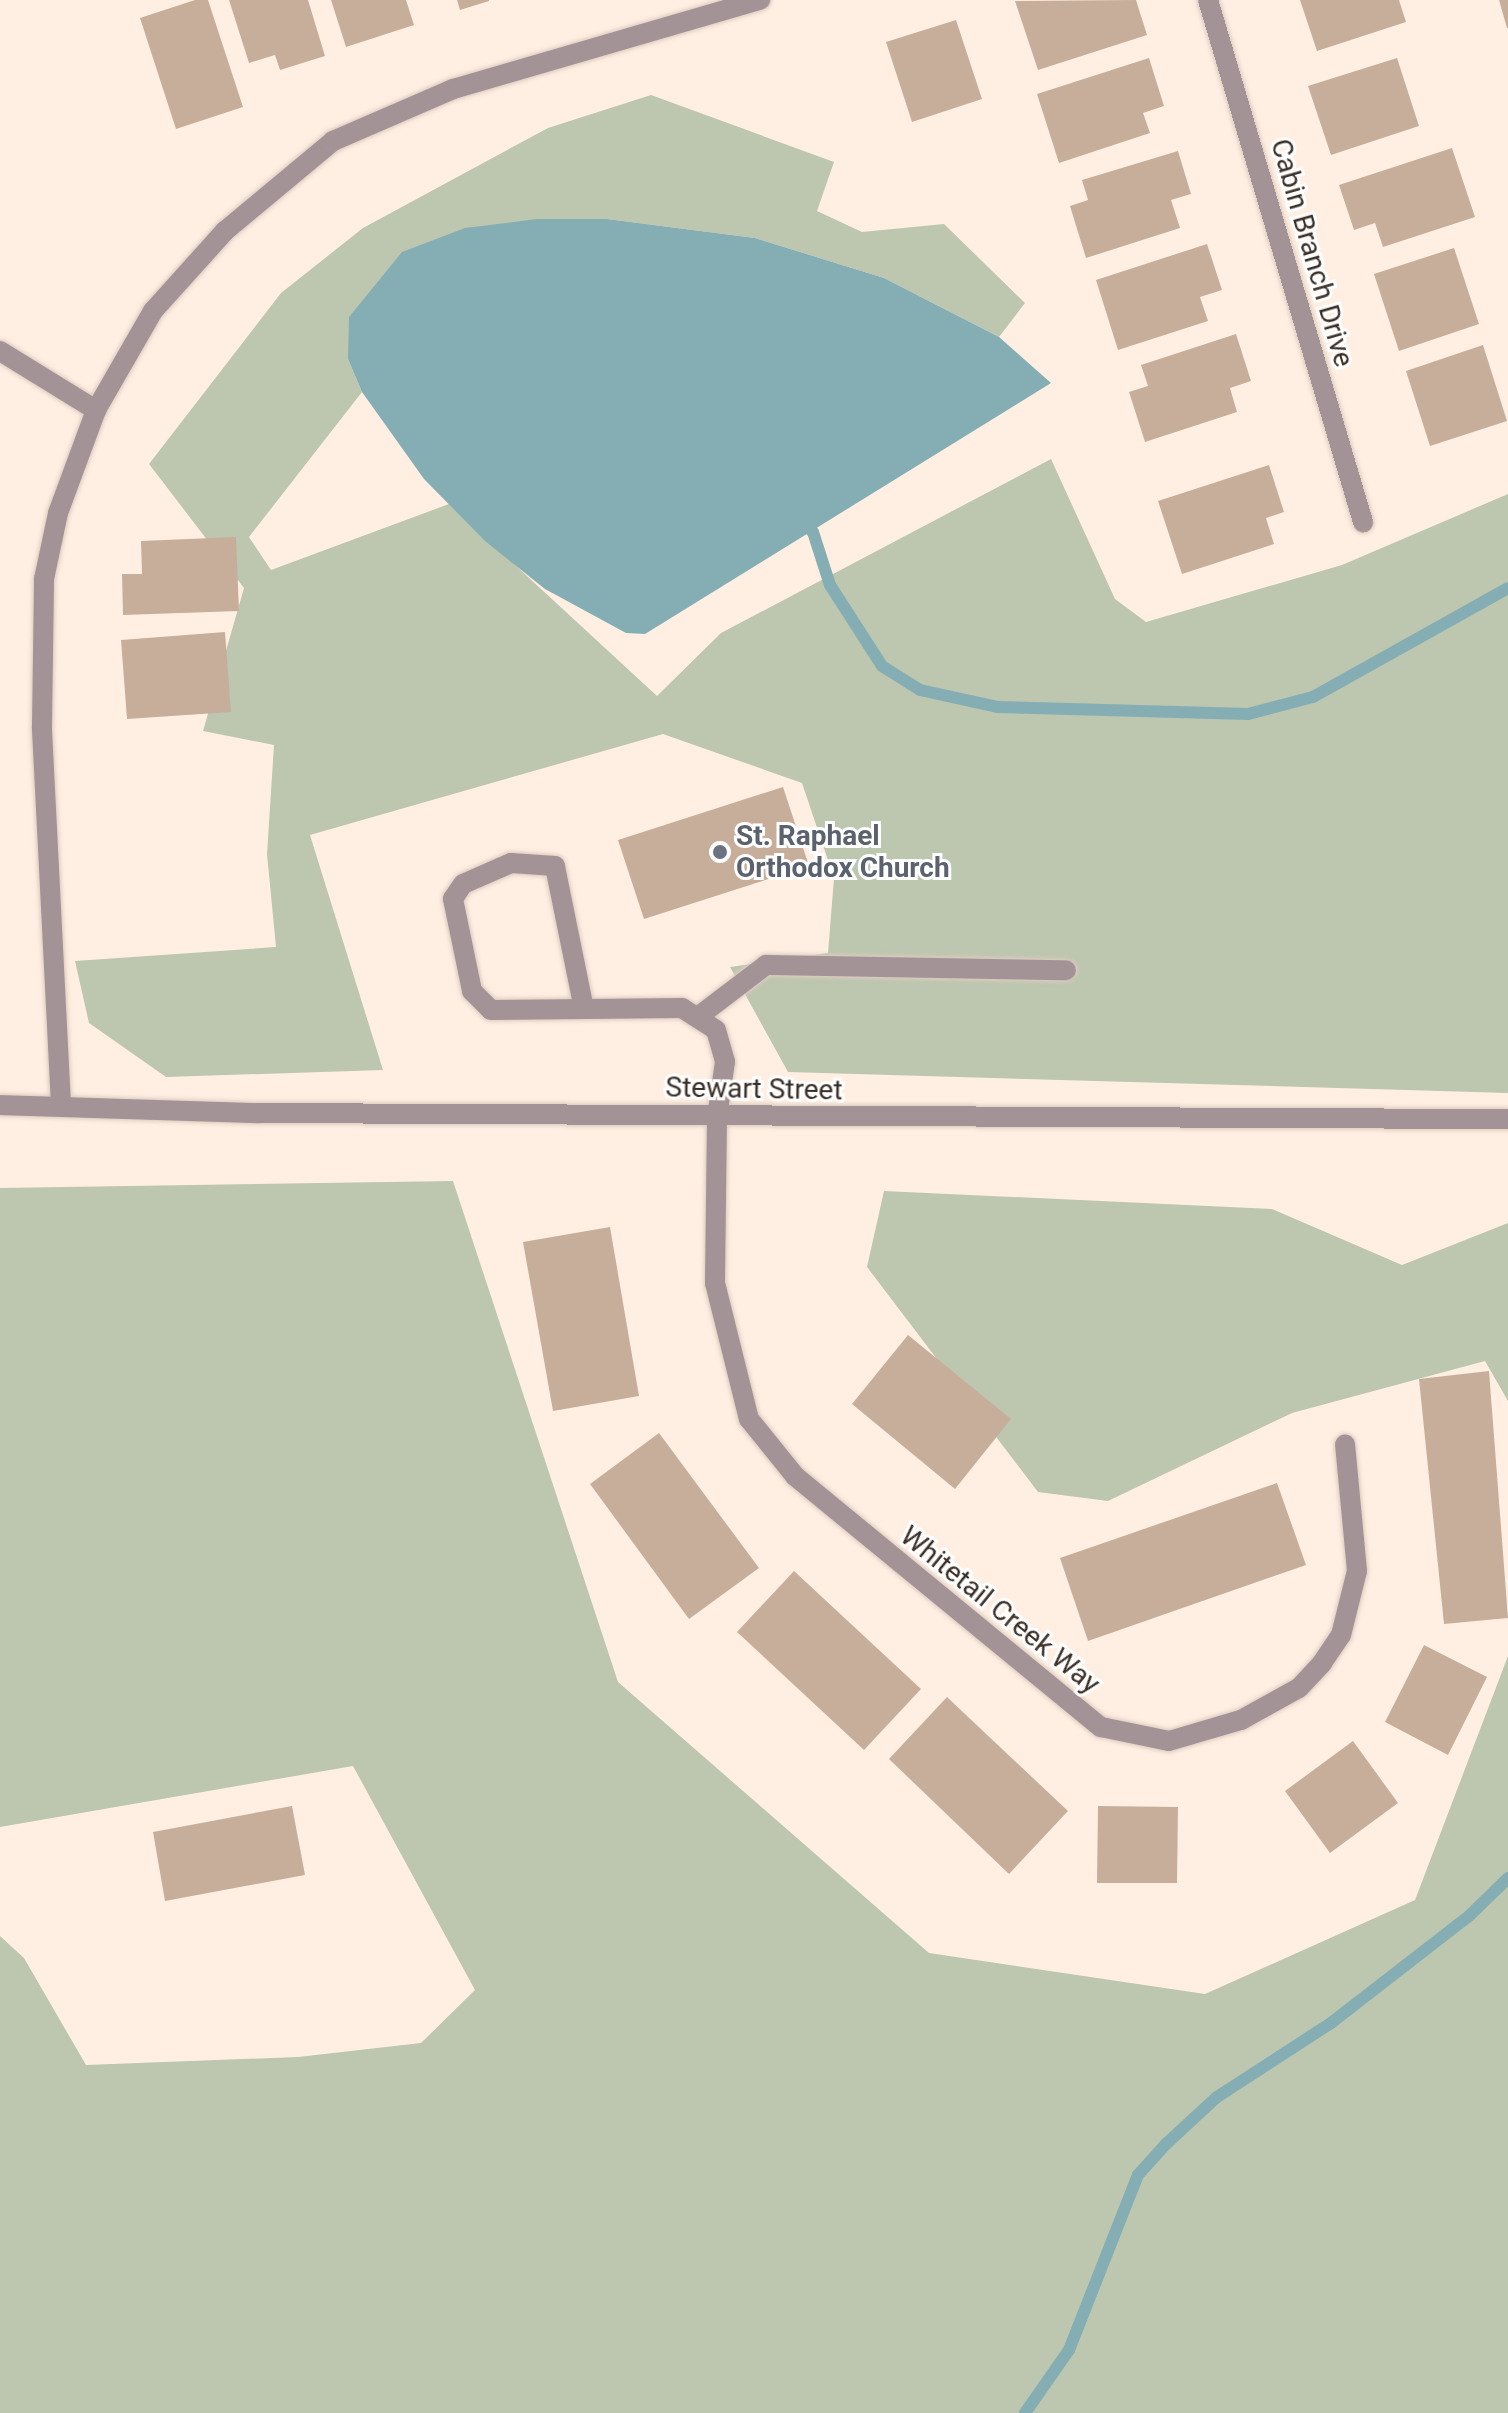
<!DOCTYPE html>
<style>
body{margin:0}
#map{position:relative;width:1508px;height:2413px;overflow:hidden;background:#ffefe2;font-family:Roboto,sans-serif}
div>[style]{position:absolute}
.green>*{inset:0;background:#bdc6af}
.water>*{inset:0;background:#84aeb3}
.stream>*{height:12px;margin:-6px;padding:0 6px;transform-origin:6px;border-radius:6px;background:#84aeb3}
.building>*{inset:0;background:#c7ae9a}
.roads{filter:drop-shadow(0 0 2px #dcccc0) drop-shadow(0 0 2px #dcccc0)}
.minor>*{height:20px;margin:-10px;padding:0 10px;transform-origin:10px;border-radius:10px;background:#a49396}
.dots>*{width:22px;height:22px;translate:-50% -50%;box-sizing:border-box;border:4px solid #fff;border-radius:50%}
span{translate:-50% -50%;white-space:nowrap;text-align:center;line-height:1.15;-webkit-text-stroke:6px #fff;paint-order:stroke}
.street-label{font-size:28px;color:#3a2f27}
.worship-label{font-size:28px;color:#5b616d;font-weight:700}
.left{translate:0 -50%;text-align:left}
</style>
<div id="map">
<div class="green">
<div style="clip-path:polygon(651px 95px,834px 162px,817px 211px,862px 232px,944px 224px,1025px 303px,999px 337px,884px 278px,755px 238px,607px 219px,537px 219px,348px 359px,362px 392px,249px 537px,271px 570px,449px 504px,657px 696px,721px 633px,1051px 459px,1115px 599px,1146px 622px,1342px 565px,1508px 494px,1508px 1093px,788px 1072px,730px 967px,828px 953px,834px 878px,802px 783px,663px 734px,310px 835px,383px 1070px,166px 1077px,89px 1023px,75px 961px,276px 947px,267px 854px,274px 745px,203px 731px,244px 588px,149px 464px,281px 293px,363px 228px,548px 128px)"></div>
<div style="clip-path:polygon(453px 1181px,618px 1682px,929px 1953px,1205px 1994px,1415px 1900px,1508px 1656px,1508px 2413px,0 2413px,0 1936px,24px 1958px,86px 2065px,298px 2057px,421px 2043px,475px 1990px,353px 1766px,0 1827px,0 1188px)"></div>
<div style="clip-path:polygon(884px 1191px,1272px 1209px,1402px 1265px,1508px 1223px,1508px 1401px,1485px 1361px,1292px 1413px,1108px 1501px,1038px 1492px,867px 1267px)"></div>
</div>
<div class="water">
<div style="clip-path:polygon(537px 219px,607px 219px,755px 238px,884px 278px,999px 337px,1051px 383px,645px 634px,626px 633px,545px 589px,485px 541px,424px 479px,362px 392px,348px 359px,349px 317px,402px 252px,465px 228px)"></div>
</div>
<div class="stream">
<div style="left:801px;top:521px;width:16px;rotate:43deg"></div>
<div style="left:813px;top:532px;width:56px;rotate:72.2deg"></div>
<div style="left:830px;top:585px;width:96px;rotate:57.3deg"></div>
<div style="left:882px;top:666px;width:45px;rotate:32.3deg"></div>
<div style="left:920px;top:690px;width:79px;rotate:12.4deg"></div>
<div style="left:997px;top:707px;width:251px;rotate:1.6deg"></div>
<div style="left:1248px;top:714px;width:67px;rotate:-14.7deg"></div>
<div style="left:1313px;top:697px;width:223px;rotate:-29.2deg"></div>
<div style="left:1025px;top:2413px;width:77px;rotate:-55.1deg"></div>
<div style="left:1069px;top:2350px;width:188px;rotate:-68.5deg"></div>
<div style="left:1138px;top:2175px;width:42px;rotate:-47.9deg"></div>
<div style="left:1166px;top:2144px;width:69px;rotate:-42.7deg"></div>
<div style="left:1217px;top:2097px;width:136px;rotate:-33deg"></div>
<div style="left:1331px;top:2023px;width:176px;rotate:-37.8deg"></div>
<div style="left:1470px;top:1915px;width:53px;rotate:-44.2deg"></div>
</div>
<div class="building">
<div style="clip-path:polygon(195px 0,208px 0,243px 107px,176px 129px,140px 18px)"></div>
<div style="clip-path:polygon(229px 0,308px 0,325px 56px,280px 70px,275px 55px,249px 63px)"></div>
<div style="clip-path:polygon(331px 0,406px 0,414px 25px,346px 47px)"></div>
<div style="clip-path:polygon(457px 0,489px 0,489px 1px,460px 10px)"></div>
<div style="clip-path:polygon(1136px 0,1147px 35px,1038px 70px,1015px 1px)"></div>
<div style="clip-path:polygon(1300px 0,1399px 0,1406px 22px,1317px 51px)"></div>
<div style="clip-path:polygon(1499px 0,1508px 0,1508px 28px,1507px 28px)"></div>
<div style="clip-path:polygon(956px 20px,982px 99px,912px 122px,886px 42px)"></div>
<div style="clip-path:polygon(1149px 58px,1164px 106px,1143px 113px,1150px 133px,1059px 163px,1037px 94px)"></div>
<div style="clip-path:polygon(1397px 58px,1419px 126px,1331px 155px,1308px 86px)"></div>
<div style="clip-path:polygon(1452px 148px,1475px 217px,1383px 247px,1375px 223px,1354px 230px,1339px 185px)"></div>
<div style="clip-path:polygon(1178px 151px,1191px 194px,1171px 200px,1180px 228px,1086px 258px,1070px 206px,1088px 200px,1082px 180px)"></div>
<div style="clip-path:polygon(1207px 244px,1222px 290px,1200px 297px,1208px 321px,1118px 350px,1096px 280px)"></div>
<div style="clip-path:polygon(1454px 248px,1479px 324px,1399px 351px,1374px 274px)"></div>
<div style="clip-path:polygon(1236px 334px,1251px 381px,1230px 388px,1237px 412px,1145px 442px,1129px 392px,1148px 386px,1141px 365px)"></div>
<div style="clip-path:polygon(1483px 345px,1507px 421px,1430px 446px,1406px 371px)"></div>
<div style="clip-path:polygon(1269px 465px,1284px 512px,1266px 518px,1274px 544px,1182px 574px,1158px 501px)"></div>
<div style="clip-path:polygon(236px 537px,239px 611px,123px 615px,122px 574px,142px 574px,141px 541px)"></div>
<div style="clip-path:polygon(225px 632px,231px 712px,127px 719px,121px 640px)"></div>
<div style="clip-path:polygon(783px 787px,809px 866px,644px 919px,618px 840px)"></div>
<div style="clip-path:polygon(610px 1227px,639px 1396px,553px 1411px,523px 1242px)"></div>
<div style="clip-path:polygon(908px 1335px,1011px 1419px,955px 1489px,852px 1404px)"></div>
<div style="clip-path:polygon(1489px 1371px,1508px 1618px,1444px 1624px,1419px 1379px)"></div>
<div style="clip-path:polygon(659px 1433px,759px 1568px,689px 1619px,590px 1484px)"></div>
<div style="clip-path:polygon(1277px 1483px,1306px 1565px,1088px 1641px,1060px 1558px)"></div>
<div style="clip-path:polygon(794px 1571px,921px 1689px,864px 1750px,737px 1632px)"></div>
<div style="clip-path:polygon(1424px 1645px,1487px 1677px,1448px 1755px,1385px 1722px)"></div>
<div style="clip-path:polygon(947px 1697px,1068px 1811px,1009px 1874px,889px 1759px)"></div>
<div style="clip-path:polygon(1353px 1741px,1398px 1803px,1330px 1853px,1285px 1791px)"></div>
<div style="clip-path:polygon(292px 1806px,305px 1875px,165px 1901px,153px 1832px)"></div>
<div style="clip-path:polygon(1098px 1806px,1178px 1807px,1177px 1883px,1097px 1883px)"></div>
</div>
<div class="roads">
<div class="minor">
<div style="left:1208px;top:0;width:545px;rotate:73.46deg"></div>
<div style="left:0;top:351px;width:113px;rotate:31.6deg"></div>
<div style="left:584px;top:1009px;width:146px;rotate:-101.5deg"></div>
<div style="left:555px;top:866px;width:44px;rotate:-176.1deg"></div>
<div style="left:511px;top:863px;width:52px;rotate:156.4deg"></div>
<div style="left:463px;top:884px;width:18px;rotate:124deg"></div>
<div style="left:453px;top:899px;width:94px;rotate:78.3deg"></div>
<div style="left:472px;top:991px;width:27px;rotate:45deg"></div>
<div style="left:491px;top:1010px;width:191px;rotate:-0.6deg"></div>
<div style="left:682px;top:1008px;width:40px;rotate:32.9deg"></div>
<div style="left:716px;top:1030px;width:33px;rotate:74deg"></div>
<div style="left:725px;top:1062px;width:56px;rotate:98.3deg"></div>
<div style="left:717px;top:1117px;width:166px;rotate:90.7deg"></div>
<div style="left:715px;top:1283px;width:140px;rotate:76deg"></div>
<div style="left:749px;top:1419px;width:73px;rotate:51.1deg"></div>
<div style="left:795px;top:1476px;width:396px;rotate:39.4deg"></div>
<div style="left:1101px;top:1727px;width:69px;rotate:11.6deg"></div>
<div style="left:1169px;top:1741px;width:75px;rotate:-16.3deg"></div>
<div style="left:1241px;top:1720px;width:66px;rotate:-28.9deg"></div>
<div style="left:1299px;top:1688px;width:34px;rotate:-47deg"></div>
<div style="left:1322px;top:1663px;width:34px;rotate:-56deg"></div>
<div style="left:1341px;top:1635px;width:66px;rotate:-76deg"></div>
<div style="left:1357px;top:1571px;width:127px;rotate:-95.4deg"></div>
<div style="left:699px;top:1016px;width:84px;rotate:-37.3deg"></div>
<div style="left:766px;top:965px;width:300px;rotate:1deg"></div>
<div style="left:0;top:1105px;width:258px;rotate:1.8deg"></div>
<div style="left:258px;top:1113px;width:1250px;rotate:0.28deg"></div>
<div style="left:61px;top:1105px;width:379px;rotate:-92.9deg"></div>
<div style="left:42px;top:726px;width:147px;rotate:-89.2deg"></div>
<div style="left:44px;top:579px;width:67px;rotate:-78deg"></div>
<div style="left:58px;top:513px;width:110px;rotate:-69.7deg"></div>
<div style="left:96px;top:410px;width:114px;rotate:-60.1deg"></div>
<div style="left:153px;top:311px;width:108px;rotate:-48deg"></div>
<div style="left:225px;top:231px;width:141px;rotate:-39.8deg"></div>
<div style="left:333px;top:141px;width:131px;rotate:-23.4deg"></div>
<div style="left:453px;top:89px;width:320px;rotate:-16.2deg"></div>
</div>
</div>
<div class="dots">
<div style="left:720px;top:852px;background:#6b7280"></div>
</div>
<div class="street-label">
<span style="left:1312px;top:253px;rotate:74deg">Cabin Branch Drive</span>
<span style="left:754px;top:1089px;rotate:1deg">Stewart Street</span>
<span style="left:1000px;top:1610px;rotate:39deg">Whitetail Creek Way</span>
</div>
<div class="worship-label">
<span class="left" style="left:736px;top:852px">St. Raphael<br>Orthodox Church</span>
</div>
</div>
